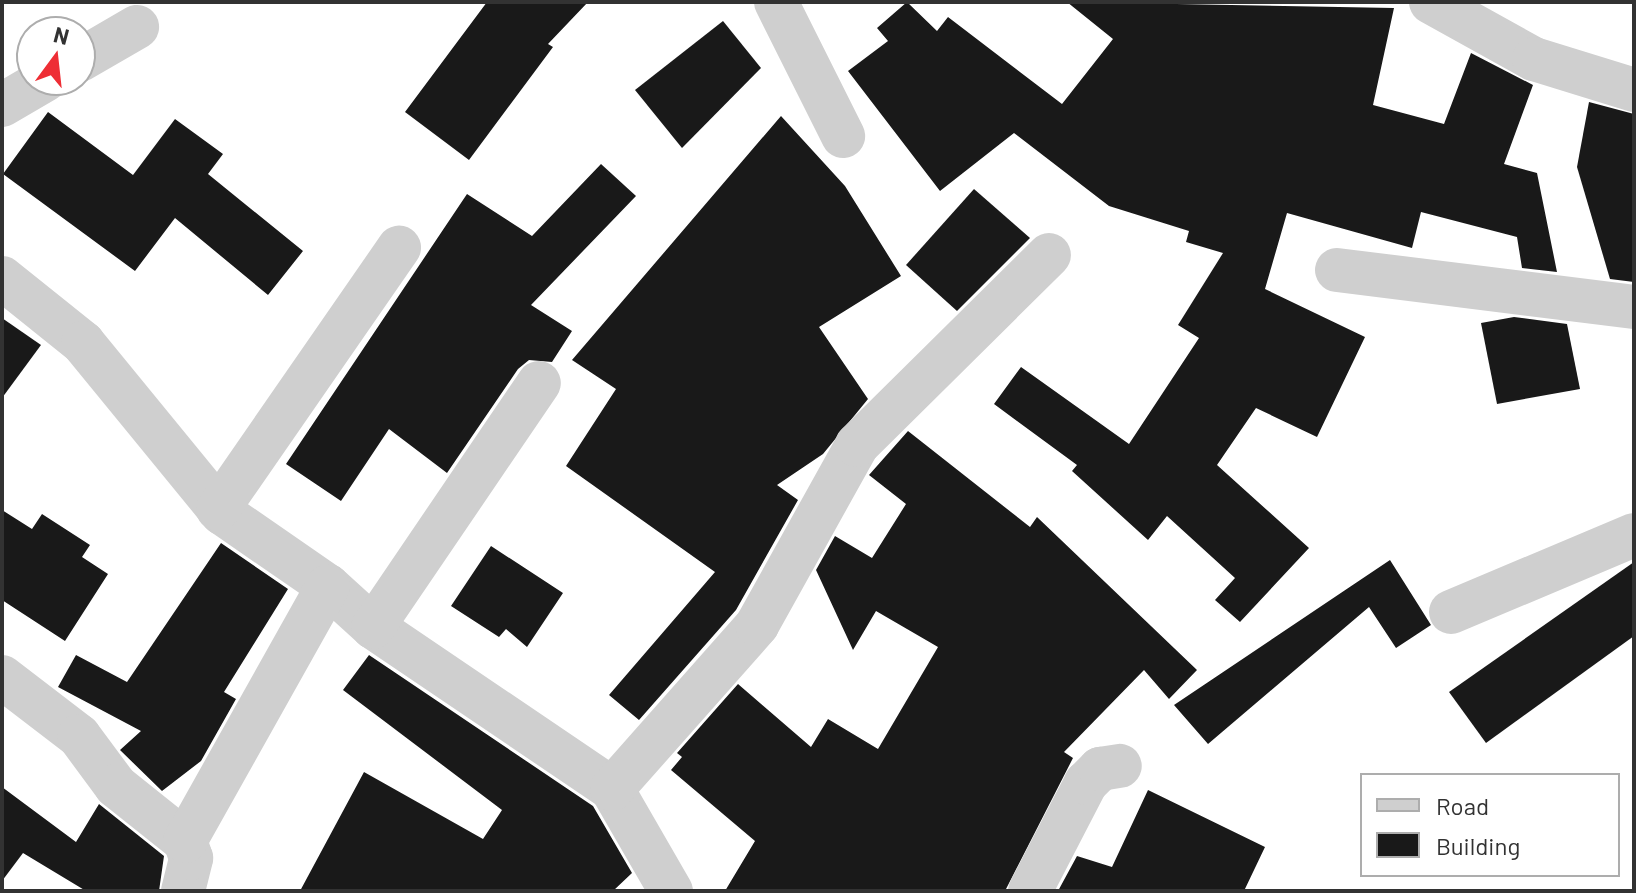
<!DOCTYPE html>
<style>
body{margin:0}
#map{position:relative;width:1636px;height:893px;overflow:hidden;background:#fff;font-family:Barlow,sans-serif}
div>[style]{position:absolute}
.building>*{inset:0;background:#191919}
.minor>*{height:44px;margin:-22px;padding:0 22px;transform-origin:22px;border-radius:22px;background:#cfcfcf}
span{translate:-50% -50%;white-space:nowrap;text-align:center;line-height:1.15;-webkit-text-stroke:8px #fff;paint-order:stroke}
.frame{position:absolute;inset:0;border:4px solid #323232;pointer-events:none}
.legend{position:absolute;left:1360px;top:773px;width:260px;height:104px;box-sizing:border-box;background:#fff;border:2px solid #adadad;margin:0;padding:10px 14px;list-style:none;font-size:24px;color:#323232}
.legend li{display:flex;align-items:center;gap:16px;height:40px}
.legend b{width:40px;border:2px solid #adadad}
.north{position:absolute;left:16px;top:16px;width:80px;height:80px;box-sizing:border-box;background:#fff;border:2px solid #adadad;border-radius:50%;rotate:15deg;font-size:22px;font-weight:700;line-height:32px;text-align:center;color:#323232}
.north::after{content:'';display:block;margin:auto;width:28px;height:36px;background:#ee2e35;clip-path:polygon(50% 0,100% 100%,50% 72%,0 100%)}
</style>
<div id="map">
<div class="building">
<div style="clip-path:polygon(487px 2px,588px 2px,548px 44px,553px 47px,469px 160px,405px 112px)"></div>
<div style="clip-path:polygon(907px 2px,937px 31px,948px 17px,1062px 104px,1113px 39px,1067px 2px,1394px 8px,1373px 105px,1444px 124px,1471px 53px,1533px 85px,1504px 164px,1537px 173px,1557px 272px,1522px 268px,1517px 237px,1421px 212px,1412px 248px,1287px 213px,1265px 289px,1365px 337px,1317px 437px,1256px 408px,1217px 465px,1309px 548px,1240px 622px,1215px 600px,1235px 578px,1167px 516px,1148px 540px,1072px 471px,1077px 465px,994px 404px,1021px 367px,1129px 444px,1199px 338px,1178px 325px,1223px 253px,1186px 242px,1189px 231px,1109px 206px,1014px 133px,940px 191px,848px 71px,888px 41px,877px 28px)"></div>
<div style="clip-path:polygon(723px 21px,761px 68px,682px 148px,635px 90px)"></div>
<div style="clip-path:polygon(1589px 102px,1634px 114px,1634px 282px,1610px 279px,1577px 167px)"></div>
<div style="clip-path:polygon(48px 112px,133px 175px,175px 119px,223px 154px,208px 174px,303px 251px,268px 295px,175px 218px,135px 271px,3px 174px)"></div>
<div style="clip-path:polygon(781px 116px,845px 186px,901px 276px,819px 327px,868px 399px,823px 454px,777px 485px,798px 500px,736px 610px,639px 720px,609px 695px,715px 572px,566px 466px,616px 389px,572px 360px)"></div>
<div style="clip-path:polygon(601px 164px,636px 196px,531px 305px,572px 331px,552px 362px,529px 360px,518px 369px,447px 473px,389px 429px,341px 501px,286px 464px,467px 194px,532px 236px)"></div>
<div style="clip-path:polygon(974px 189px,1030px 238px,957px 311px,906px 265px)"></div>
<div style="clip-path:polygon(1514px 317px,1567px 324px,1580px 389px,1497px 404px,1481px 323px)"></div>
<div style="clip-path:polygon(2px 318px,41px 345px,2px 398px)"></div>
<div style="clip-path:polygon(908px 431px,1030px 527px,1037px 517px,1197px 670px,1169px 699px,1144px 670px,1064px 752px,1073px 758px,1005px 891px,725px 891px,755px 841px,671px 770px,682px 757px,677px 753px,738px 684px,811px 747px,828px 719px,878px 749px,938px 647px,876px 611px,853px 650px,816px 570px,835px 536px,872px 558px,906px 504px,869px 475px)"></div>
<div style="clip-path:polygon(2px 510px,32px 529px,42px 514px,90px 545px,82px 557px,108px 574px,65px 641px,2px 600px)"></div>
<div style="clip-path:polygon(221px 543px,288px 589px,224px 692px,236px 699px,201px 761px,162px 791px,120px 750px,141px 731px,58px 687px,76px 655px,127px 682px)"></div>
<div style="clip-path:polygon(491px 546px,563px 593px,527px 647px,506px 629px,499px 637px,451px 606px)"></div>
<div style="clip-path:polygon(1390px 560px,1431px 625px,1396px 648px,1369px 607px,1208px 744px,1174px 705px)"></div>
<div style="clip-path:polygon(1634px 562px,1634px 636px,1486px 743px,1449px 692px)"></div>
<div style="clip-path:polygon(369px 655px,593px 806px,632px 873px,613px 891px,300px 891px,364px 772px,483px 839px,502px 810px,343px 690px)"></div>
<div style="clip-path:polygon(2px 787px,76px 842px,99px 804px,164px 856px,159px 891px,86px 891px,23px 853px,2px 881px)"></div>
<div style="clip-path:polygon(1148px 790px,1265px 847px,1244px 891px,1058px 891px,1077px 856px,1112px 867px)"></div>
</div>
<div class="minor">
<div style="left:776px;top:2px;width:150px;rotate:63.4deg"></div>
<div style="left:1431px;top:2px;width:118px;rotate:29deg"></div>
<div style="left:1534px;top:59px;width:105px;rotate:17.2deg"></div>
<div style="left:80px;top:60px;width:66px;rotate:-30.1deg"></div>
<div style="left:2px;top:105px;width:50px;rotate:-30.2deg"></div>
<div style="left:1337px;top:270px;width:299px;rotate:7.1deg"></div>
<div style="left:2px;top:278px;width:104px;rotate:38.7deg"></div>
<div style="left:83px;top:343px;width:220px;rotate:50.7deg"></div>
<div style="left:222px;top:513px;width:129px;rotate:34.6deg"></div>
<div style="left:328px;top:586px;width:61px;rotate:42.3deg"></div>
<div style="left:373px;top:627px;width:289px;rotate:34.1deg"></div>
<div style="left:612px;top:789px;width:118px;rotate:60deg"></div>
<div style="left:218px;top:509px;width:318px;rotate:-55.3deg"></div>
<div style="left:1451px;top:612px;width:199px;rotate:-22.8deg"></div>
<div style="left:373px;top:627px;width:295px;rotate:-55.8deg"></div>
<div style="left:2px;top:677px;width:97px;rotate:37.5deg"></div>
<div style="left:79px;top:736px;width:62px;rotate:53.5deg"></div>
<div style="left:116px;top:786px;width:88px;rotate:38.6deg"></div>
<div style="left:612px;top:789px;width:219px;rotate:-48.5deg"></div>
<div style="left:757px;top:625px;width:206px;rotate:-60.9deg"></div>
<div style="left:857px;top:445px;width:270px;rotate:-44.7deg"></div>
<div style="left:183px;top:891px;width:34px;rotate:-76deg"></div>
<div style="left:191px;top:858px;width:18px;rotate:-109deg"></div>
<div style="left:185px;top:841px;width:292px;rotate:-60.7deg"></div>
<div style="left:1030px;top:891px;width:122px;rotate:-62.6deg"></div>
<div style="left:1086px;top:783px;width:20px;rotate:-45deg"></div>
<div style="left:1100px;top:769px;width:20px;rotate:-9deg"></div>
</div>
<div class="frame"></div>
<ul class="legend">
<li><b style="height:10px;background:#cfcfcf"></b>Road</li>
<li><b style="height:22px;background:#191919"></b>Building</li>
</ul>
<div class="north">N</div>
</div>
